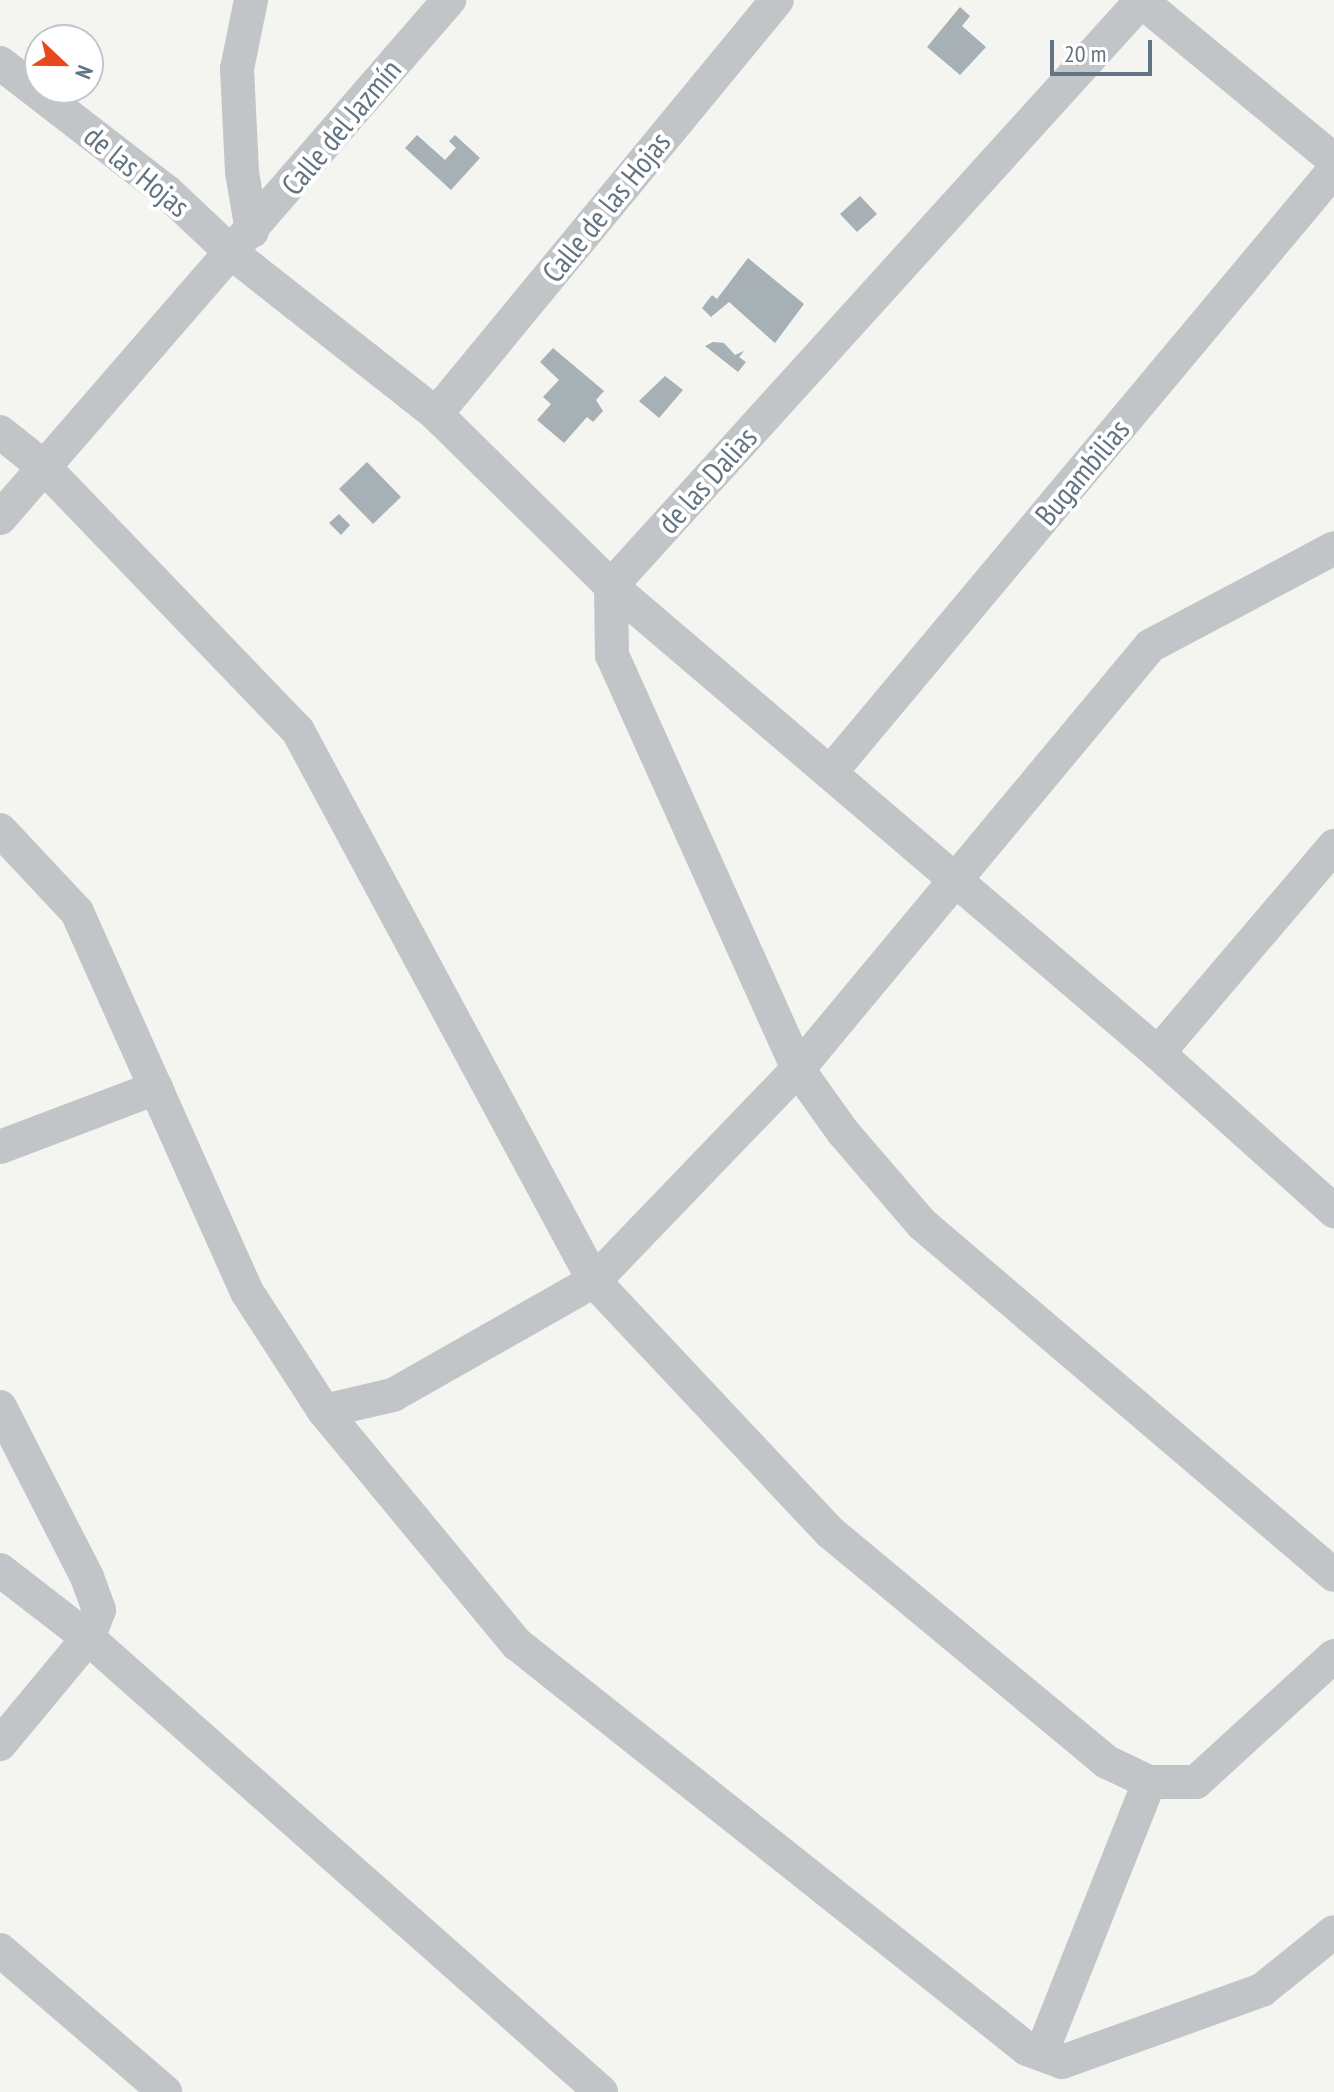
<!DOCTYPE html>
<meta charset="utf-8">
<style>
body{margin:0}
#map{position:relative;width:1334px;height:2092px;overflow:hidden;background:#f4f4f0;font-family:"PT Sans Narrow",sans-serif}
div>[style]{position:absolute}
.building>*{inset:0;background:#a7b0b5}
.street>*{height:34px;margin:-17px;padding:0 17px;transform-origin:17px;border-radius:17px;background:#c1c5c8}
span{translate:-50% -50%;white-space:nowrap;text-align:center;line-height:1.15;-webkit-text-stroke:8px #fff;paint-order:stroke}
.street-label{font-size:30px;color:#627482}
.north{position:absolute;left:24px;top:24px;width:80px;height:80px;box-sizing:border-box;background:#fff;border:2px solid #c0c7cd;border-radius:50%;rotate:112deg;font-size:22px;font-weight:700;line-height:32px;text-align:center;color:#627482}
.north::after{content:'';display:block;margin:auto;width:28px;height:36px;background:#e7491d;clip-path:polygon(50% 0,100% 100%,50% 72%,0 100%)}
.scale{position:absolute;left:1050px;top:40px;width:102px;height:36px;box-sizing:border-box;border:4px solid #627482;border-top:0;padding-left:10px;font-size:24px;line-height:28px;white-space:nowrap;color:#627482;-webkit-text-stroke:6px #fff;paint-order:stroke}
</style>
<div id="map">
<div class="building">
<div style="clip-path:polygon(960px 7px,970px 16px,962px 26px,986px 47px,960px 75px,927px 47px)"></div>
<div style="clip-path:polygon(417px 135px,445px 160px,456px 148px,449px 141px,455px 135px,480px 158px,451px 190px,405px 148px)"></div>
<div style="clip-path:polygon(860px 196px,877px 214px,857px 232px,840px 214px)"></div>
<div style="clip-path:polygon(748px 258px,804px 304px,775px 343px,729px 302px,711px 317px,702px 308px,712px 295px,717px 299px)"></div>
<div style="clip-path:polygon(713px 342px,724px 343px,735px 355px,744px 351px,739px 357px,746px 362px,738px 372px,705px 346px)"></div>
<div style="clip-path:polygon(553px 348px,604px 391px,596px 400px,603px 411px,593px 422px,587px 417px,564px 443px,537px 420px,551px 404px,543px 397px,559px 380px,540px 362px)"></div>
<div style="clip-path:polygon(665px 376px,683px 390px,659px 418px,639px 401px)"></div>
<div style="clip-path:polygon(367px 462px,401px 497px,373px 524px,339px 489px)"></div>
<div style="clip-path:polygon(339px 514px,350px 525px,341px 535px,329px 523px)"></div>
</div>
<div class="street">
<div style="left:251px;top:0;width:70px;rotate:101.5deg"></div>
<div style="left:237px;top:69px;width:103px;rotate:87.2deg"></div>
<div style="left:242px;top:172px;width:60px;rotate:80.4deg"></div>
<div style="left:1140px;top:0;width:251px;rotate:39.5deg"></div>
<div style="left:0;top:63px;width:211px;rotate:37.7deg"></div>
<div style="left:167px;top:192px;width:91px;rotate:43.2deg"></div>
<div style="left:233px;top:254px;width:258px;rotate:38.2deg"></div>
<div style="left:436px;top:414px;width:245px;rotate:44.5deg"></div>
<div style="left:611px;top:586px;width:719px;rotate:40.49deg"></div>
<div style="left:1158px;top:1053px;width:237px;rotate:41.9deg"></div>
<div style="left:436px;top:414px;width:536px;rotate:-50.52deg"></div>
<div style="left:0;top:432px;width:56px;rotate:38.5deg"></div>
<div style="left:44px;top:467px;width:366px;rotate:46.1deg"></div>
<div style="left:298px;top:731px;width:625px;rotate:61.71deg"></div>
<div style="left:594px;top:1281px;width:346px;rotate:46.8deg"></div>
<div style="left:831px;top:1533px;width:359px;rotate:39.7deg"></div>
<div style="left:1107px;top:1762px;width:47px;rotate:25.5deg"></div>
<div style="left:1149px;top:1782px;width:47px"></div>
<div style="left:1196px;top:1782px;width:187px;rotate:-42.4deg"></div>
<div style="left:0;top:518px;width:686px;rotate:-49.08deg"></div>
<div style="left:611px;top:586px;width:69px;rotate:89.2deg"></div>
<div style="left:612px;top:655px;width:454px;rotate:65.8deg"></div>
<div style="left:798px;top:1069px;width:76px;rotate:54.6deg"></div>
<div style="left:842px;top:1131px;width:123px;rotate:49.3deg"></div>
<div style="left:922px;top:1224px;width:541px;rotate:40.43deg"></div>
<div style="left:611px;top:586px;width:789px;rotate:-47.82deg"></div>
<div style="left:830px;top:773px;width:786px;rotate:-50.11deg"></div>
<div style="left:0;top:830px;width:112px;rotate:46.8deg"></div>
<div style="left:77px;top:912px;width:416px;rotate:65.9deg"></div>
<div style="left:247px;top:1292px;width:142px;rotate:57.1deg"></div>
<div style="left:324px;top:1411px;width:303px;rotate:50.4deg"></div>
<div style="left:517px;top:1644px;width:651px;rotate:38.45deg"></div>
<div style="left:1027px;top:2049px;width:37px;rotate:20deg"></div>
<div style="left:1062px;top:2062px;width:213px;rotate:-19.8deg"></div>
<div style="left:1262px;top:1990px;width:92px;rotate:-38.9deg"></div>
<div style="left:1158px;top:1053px;width:272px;rotate:-49.6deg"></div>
<div style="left:0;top:1147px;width:167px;rotate:-20.7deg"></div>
<div style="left:0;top:1407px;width:191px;rotate:62.9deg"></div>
<div style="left:87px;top:1577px;width:35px;rotate:70deg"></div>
<div style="left:99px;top:1610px;width:30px;rotate:111deg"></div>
<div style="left:88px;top:1638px;width:685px;rotate:41.51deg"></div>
<div style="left:324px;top:1411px;width:71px;rotate:-13.1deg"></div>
<div style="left:393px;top:1395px;width:231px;rotate:-29.6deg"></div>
<div style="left:594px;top:1281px;width:294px;rotate:-46.1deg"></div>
<div style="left:798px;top:1069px;width:550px;rotate:-50.23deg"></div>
<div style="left:1150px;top:646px;width:208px;rotate:-28deg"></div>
<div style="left:0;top:1570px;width:111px;rotate:37.7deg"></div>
<div style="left:88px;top:1638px;width:138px;rotate:129.7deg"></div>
<div style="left:0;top:1950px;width:218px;rotate:40.7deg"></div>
<div style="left:1041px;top:2054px;width:293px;rotate:-68.3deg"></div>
</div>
<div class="street-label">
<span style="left:341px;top:127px;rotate:-50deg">Calle del Jazmín</span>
<span style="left:137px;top:171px;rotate:39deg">de las Hojas</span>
<span style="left:606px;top:207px;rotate:-51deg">Calle de las Hojas</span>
<span style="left:1082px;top:472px;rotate:-50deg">Bugambilias</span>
<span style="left:707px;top:480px;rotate:-48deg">de las Dalias</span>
</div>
<div class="north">N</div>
<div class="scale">20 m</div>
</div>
